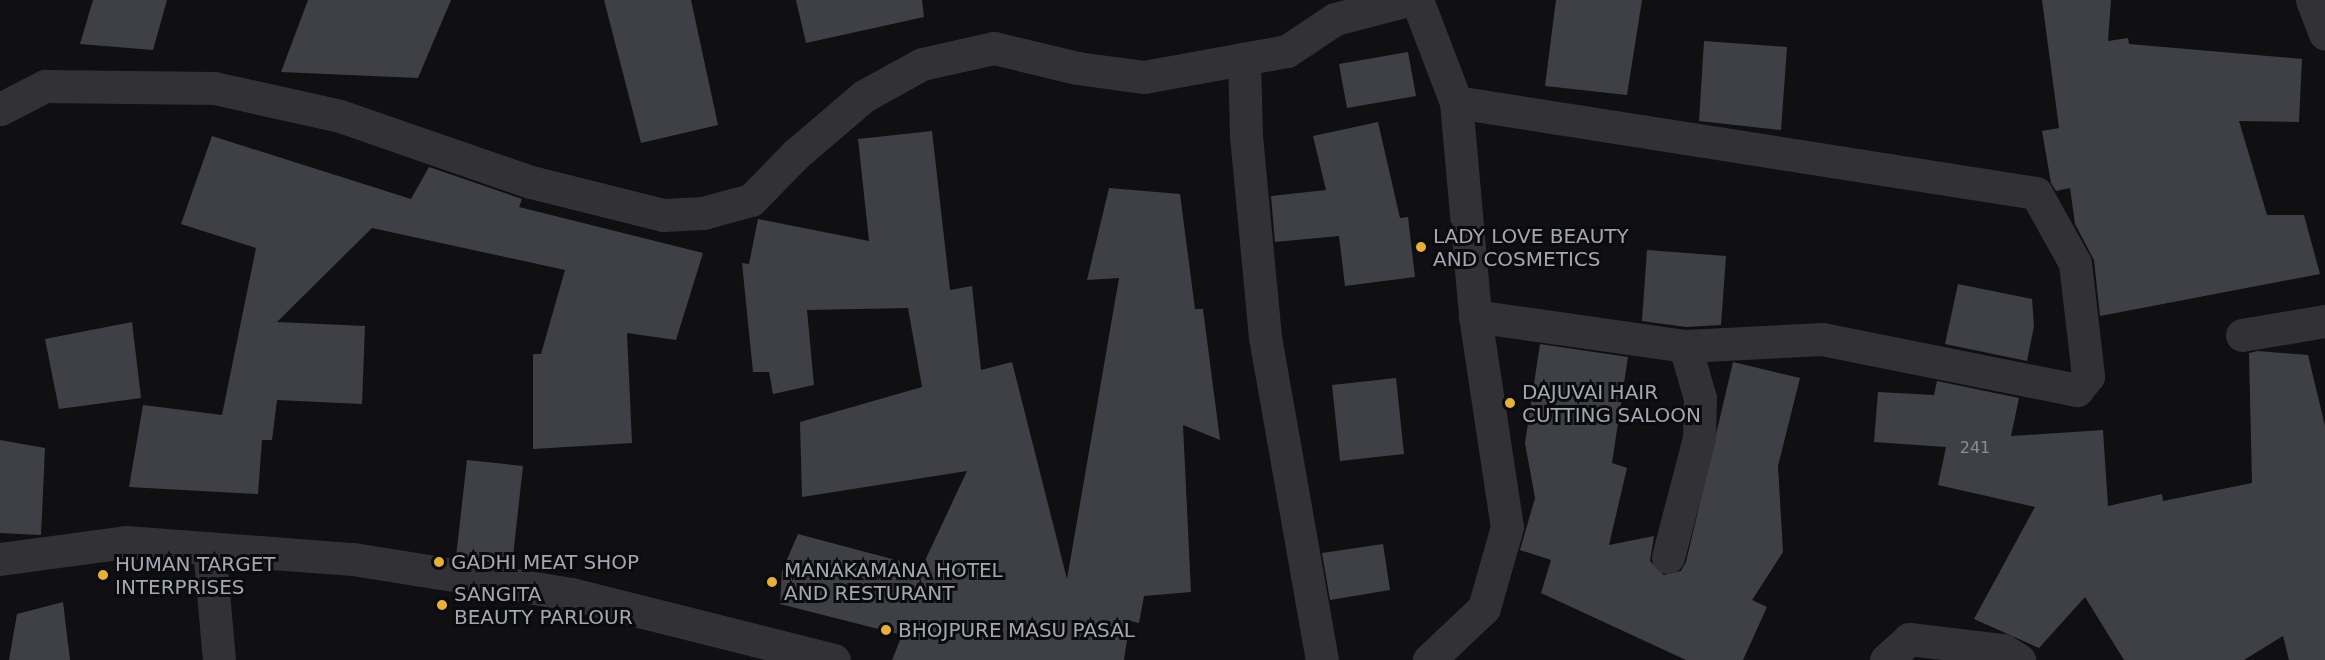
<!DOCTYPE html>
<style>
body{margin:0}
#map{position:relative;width:2325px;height:660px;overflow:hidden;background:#101012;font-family:"DejaVu Sans",sans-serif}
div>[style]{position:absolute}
.building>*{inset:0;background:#3f4045}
.minor>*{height:33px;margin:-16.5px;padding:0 16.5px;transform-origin:16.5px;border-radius:16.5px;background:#323236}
.dots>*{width:16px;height:16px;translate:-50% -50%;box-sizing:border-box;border:3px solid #0b0b0d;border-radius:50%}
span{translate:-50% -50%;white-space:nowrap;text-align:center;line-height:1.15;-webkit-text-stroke:6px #0b0b0d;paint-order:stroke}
.number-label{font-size:16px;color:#898d97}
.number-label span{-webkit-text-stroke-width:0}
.poi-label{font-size:20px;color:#a2a7b2}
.left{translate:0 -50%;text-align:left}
</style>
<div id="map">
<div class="building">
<div style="clip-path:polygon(93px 0,167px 0,153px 50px,80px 44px)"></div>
<div style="clip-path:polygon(308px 0,451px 0,418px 78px,281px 72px)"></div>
<div style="clip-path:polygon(604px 0,691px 0,718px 125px,641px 143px)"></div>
<div style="clip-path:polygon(796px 0,922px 0,924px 17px,806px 43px)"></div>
<div style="clip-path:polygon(1556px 0,1642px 0,1627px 95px,1545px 86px)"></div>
<div style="clip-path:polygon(2042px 0,2111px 0,2108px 41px,2128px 38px,2129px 44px,2302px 59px,2299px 122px,2239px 121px,2267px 215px,2304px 215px,2320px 274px,2100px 316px,2094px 260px,2075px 224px,2070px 188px,2056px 191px,2051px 183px,2042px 131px,2059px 128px)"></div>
<div style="clip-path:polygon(1704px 41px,1787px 47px,1781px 130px,1699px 121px)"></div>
<div style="clip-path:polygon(1408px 52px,1416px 96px,1347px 108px,1339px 64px)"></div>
<div style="clip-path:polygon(1378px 122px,1400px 218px,1408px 217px,1415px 277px,1345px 286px,1339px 236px,1275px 242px,1271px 196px,1326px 190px,1313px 136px)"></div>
<div style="clip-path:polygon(932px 131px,950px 290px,972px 286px,981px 370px,1012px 362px,1067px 579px,1119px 278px,1087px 280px,1109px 188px,1180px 194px,1195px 309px,1203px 309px,1220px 440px,1183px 425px,1191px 592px,1144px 596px,1139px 623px,1130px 621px,1124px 660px,892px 660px,902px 635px,780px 604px,782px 571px,798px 534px,922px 567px,967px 471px,802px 497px,800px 422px,922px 387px,908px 308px,807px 310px,814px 385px,773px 394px,769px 372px,753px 372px,742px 263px,749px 264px,758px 219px,869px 241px,858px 139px)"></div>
<div style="clip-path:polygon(212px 136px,411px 199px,429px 167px,522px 199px,519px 207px,703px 253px,676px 340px,627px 333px,632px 443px,533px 449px,533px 354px,541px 354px,565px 270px,372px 228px,277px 322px,365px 326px,362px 404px,277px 400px,272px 440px,262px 440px,258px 494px,129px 487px,143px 405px,222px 415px,256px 248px,181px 224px)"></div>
<div style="clip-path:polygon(1647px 250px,1726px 256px,1721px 325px,1686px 327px,1642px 321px)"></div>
<div style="clip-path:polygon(1958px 284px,2032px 299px,2034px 326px,2027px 361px,1945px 344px)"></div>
<div style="clip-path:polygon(132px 322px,141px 398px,59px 409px,45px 339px)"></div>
<div style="clip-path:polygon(1540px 344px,1628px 357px,1612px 463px,1627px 468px,1609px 545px,1654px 536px,1650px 561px,1664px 575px,1681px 571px,1686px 562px,1733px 362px,1800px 378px,1778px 466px,1783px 552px,1752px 600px,1767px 607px,1743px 660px,1686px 660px,1541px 593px,1551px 560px,1520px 550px,1535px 498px,1525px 443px)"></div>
<div style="clip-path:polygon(2258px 351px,2308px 355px,2325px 426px,2325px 660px,2289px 660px,2283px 636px,2244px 660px,2124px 660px,2085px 597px,2039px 648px,1974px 619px,2035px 507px,1938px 485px,1946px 447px,1874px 442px,1878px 392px,1934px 395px,1937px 381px,2019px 398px,2011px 436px,2103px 430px,2108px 506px,2162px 494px,2163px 501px,2252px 483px,2249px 353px)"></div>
<div style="clip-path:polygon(1396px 378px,1404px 454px,1340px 461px,1332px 385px)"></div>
<div style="clip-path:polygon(0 440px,45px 448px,41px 535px,0 533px)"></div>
<div style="clip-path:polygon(467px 460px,523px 466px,512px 565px,456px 557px)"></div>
<div style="clip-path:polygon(1383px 544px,1390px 590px,1330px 600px,1322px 553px)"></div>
<div style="clip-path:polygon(63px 602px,70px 660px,9px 660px,17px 614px)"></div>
</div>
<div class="minor">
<div style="left:1417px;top:0;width:109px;rotate:69.1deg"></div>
<div style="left:1456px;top:102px;width:215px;rotate:84.9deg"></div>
<div style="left:1475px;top:316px;width:213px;rotate:81.4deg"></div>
<div style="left:1507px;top:527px;width:84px;rotate:105.9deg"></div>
<div style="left:1484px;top:608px;width:76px;rotate:136.6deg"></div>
<div style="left:2312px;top:0;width:36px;rotate:69deg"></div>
<div style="left:1244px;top:59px;width:77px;rotate:88.5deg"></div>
<div style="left:1246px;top:136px;width:202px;rotate:84.6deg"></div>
<div style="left:1265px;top:337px;width:328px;rotate:80deg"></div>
<div style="left:1456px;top:102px;width:587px;rotate:8.92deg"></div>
<div style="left:2036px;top:193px;width:80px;rotate:60.9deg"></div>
<div style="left:2075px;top:263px;width:114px;rotate:83.4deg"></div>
<div style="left:2088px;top:376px;width:18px;rotate:128deg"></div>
<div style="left:2077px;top:390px;width:260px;rotate:-168.7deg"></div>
<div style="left:1822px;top:339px;width:137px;rotate:177.1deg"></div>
<div style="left:1685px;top:346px;width:212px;rotate:-171.9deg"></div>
<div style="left:0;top:109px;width:51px;rotate:-27.1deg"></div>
<div style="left:45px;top:86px;width:169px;rotate:0.7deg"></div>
<div style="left:214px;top:88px;width:129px;rotate:12.5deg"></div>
<div style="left:340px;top:116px;width:202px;rotate:19.1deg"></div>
<div style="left:531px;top:182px;width:136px;rotate:14deg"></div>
<div style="left:663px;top:215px;width:40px;rotate:-2.9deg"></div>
<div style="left:703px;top:213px;width:50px;rotate:-15.2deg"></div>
<div style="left:751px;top:200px;width:64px;rotate:-45.6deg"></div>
<div style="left:796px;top:154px;width:89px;rotate:-40.5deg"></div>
<div style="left:864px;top:96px;width:66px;rotate:-28.9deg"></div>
<div style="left:922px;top:64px;width:74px;rotate:-12.5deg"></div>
<div style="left:994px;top:48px;width:85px;rotate:13.5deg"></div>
<div style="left:1077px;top:68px;width:68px;rotate:7.7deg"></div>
<div style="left:1144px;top:77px;width:145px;rotate:-10.3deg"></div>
<div style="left:1287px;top:51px;width:58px;rotate:-33.7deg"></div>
<div style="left:1335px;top:19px;width:75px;rotate:-14.6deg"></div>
<div style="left:2242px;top:335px;width:84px;rotate:-9.6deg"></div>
<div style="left:209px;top:548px;width:112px;rotate:84.9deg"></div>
<div style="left:1668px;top:557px;width:123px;rotate:-75.4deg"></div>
<div style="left:1699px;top:438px;width:40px;rotate:-88.6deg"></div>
<div style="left:1700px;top:398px;width:54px;rotate:-106.1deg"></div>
<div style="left:0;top:559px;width:127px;rotate:-7.7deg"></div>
<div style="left:126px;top:542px;width:228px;rotate:4.3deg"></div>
<div style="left:353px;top:559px;width:221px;rotate:9.1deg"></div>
<div style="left:571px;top:594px;width:271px;rotate:14.1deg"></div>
<div style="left:1886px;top:660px;width:31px;rotate:-42deg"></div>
<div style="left:1909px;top:639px;width:95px;rotate:6.7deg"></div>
<div style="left:2003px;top:650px;width:19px;rotate:32deg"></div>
</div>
<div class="dots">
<div style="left:1421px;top:247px;background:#e8b132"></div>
<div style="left:1510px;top:403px;background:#e8b132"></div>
<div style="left:439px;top:562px;background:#e8b132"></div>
<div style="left:103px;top:575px;background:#e8b132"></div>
<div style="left:772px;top:582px;background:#e8b132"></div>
<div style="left:442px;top:605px;background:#e8b132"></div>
<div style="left:886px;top:630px;background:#e8b132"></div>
</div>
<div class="number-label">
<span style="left:1975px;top:448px">241</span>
</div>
<div class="poi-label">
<span class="left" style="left:1433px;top:248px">LADY LOVE BEAUTY<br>AND COSMETICS</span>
<span class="left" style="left:1522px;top:404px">DAJUVAI HAIR<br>CUTTING SALOON</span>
<span class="left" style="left:451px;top:562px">GADHI MEAT SHOP</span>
<span class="left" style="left:115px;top:576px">HUMAN TARGET<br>INTERPRISES</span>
<span class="left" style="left:784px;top:582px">MANAKAMANA HOTEL<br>AND RESTURANT</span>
<span class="left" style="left:454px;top:606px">SANGITA<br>BEAUTY PARLOUR</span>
<span class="left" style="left:898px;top:630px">BHOJPURE MASU PASAL</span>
</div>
</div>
